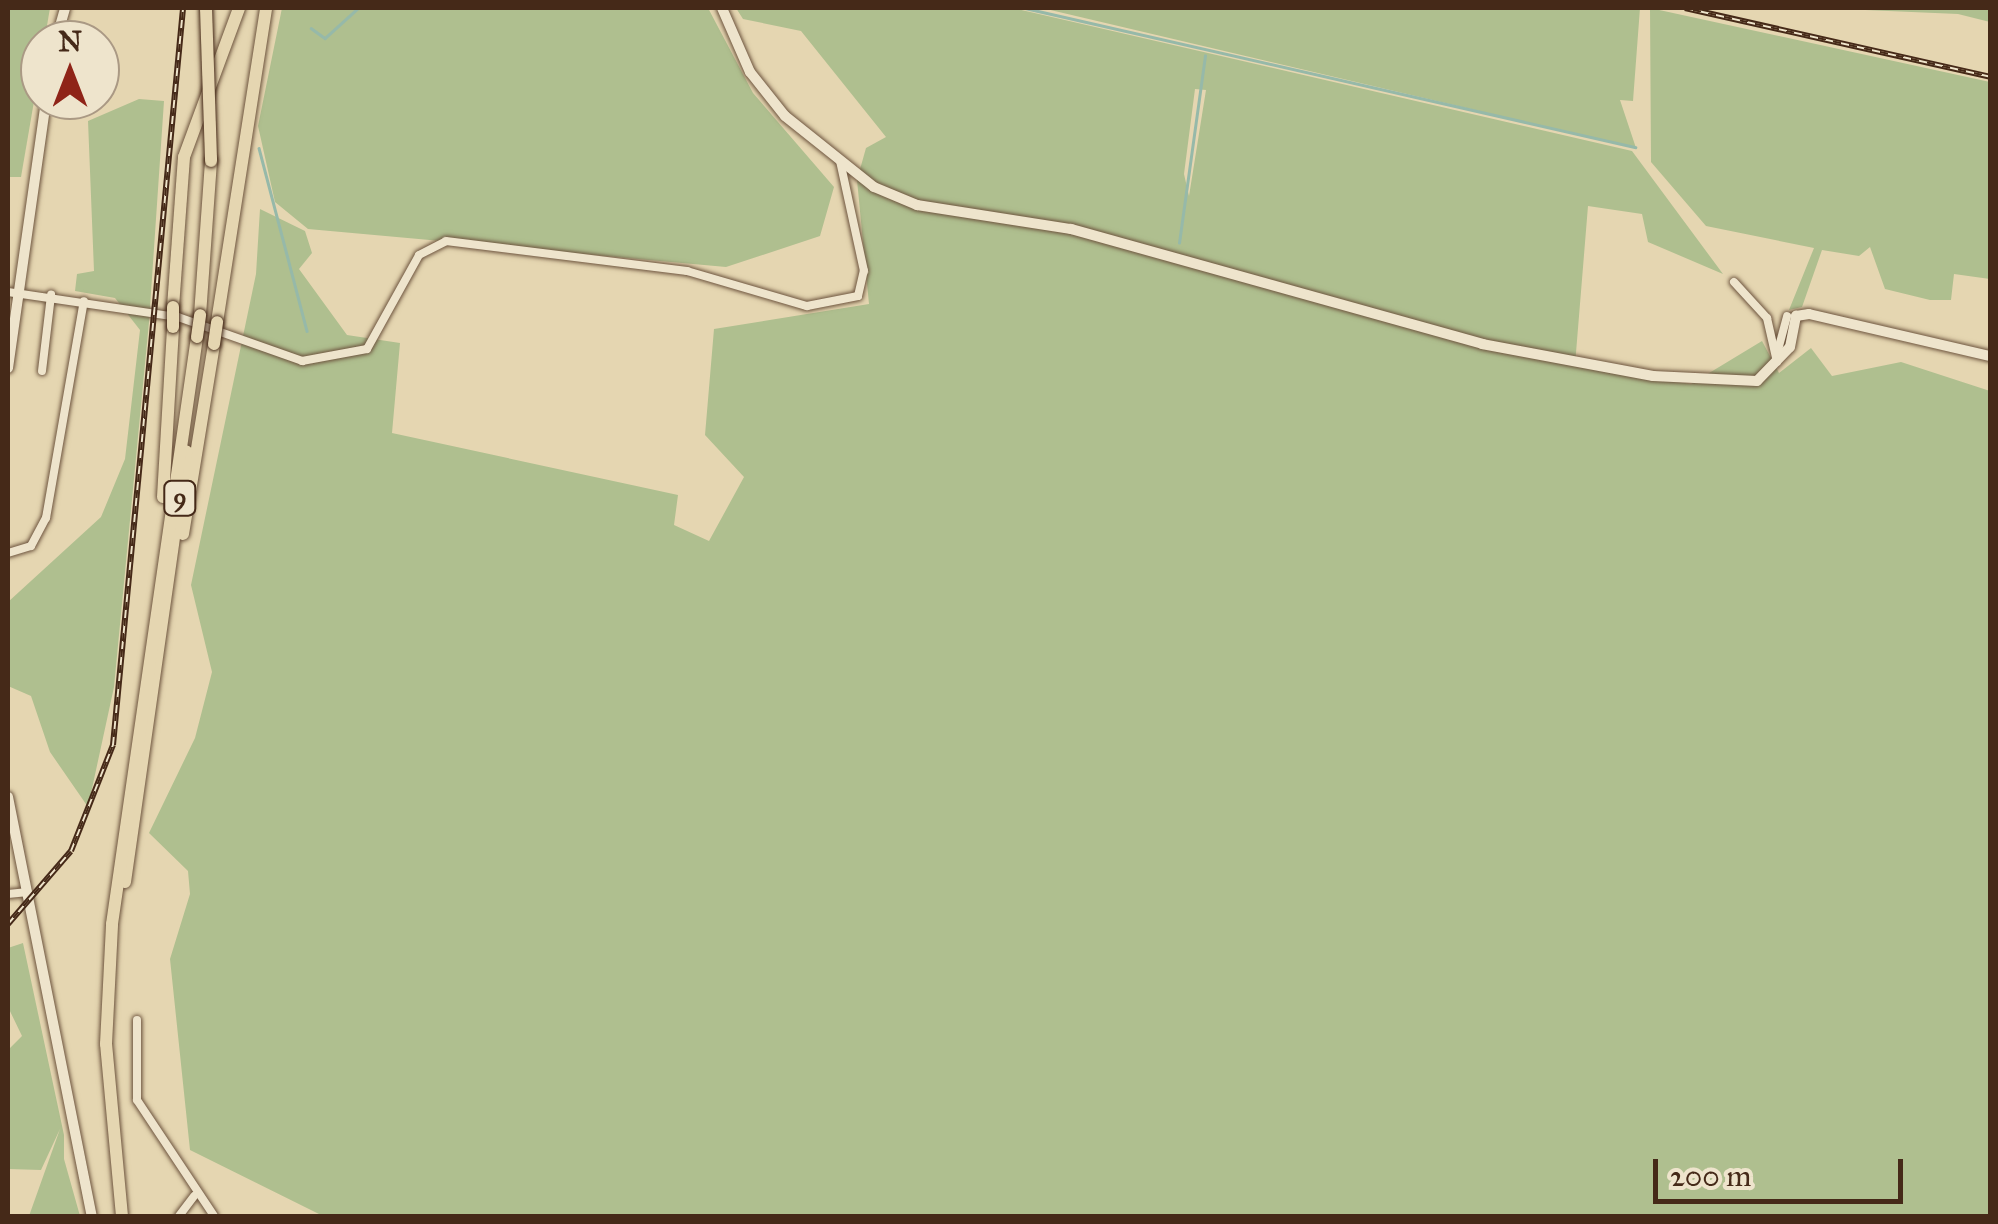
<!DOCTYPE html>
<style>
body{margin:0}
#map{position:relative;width:1998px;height:1224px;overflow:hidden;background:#e5d6b1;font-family:"IM FELL Great Primer",serif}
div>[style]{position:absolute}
.green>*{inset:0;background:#afbf8f}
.stream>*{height:2.5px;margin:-1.25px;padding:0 1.25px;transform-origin:1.25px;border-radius:1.25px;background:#96b9a9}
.roads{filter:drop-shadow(0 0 2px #6d543e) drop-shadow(0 0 2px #6d543e)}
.minor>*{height:8px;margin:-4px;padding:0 4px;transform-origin:4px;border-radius:4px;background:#eee4cc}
.tertiary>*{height:10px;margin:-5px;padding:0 5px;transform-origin:5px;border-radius:5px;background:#eee4cc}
.primary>*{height:12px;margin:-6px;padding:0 6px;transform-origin:6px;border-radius:6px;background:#e5d6b1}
.rail>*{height:6px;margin-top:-3px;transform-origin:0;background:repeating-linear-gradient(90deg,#eee4cc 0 8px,#452918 0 16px);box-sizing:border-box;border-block:2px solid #452918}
.bridges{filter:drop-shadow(0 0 2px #452918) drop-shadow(0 0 2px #452918)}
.primary-bridge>*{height:12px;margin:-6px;padding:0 6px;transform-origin:6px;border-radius:6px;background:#e5d6b1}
span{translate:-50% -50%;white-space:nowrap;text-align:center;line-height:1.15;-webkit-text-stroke:10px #eee4cc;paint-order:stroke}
.shield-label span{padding:2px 8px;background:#eee4cc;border:2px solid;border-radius:8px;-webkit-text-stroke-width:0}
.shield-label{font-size:25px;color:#452918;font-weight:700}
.frame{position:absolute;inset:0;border:10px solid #452918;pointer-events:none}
.north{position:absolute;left:20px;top:20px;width:100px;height:100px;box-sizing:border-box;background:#eee4cc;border:2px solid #aa9984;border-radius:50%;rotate:0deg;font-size:28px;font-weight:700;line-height:40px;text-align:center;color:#452918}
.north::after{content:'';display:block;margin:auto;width:35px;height:45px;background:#8f2418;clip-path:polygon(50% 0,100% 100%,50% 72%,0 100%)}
.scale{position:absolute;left:1653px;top:1159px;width:250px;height:45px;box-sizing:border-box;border:5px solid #452918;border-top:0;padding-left:12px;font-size:30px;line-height:35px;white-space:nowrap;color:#452918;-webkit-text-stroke:8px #eee4cc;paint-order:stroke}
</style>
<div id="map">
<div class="green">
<div style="clip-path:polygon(8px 8px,50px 8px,21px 177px,8px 177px)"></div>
<div style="clip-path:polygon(282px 8px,708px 8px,753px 93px,834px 187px,820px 236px,726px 267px,308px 229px,275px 202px,258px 126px)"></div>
<div style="clip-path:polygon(evenodd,736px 8px,1013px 8px,1632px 151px,1723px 274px,1648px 242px,1642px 214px,1588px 206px,1575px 365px,1691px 384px,1762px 341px,1779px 373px,1811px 348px,1832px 376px,1901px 362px,1990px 391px,1990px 1216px,323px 1216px,190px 1150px,170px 959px,190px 894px,188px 871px,149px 833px,195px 738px,212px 672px,191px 585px,256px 274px,260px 209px,305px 231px,312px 253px,299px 269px,347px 335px,400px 343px,392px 433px,678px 495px,674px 525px,709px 541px,744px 477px,705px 435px,714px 329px,869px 304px,857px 180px,866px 148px,886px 137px,801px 31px,743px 19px,736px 8px,1195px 89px,1206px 90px,1189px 196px,1184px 174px,1195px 89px)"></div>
<div style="clip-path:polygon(1042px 8px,1640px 8px,1633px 101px,1620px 100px,1636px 148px)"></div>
<div style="clip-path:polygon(1650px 8px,1990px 82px,1990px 279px,1954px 274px,1951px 300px,1930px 300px,1885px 289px,1870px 247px,1859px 256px,1822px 250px,1802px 307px,1789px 310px,1814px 248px,1706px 226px,1651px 162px)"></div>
<div style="clip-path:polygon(1819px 8px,1990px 8px,1990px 22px,1958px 14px)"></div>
<div style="clip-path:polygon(139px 99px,164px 101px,149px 322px,114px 687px,88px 807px,50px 752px,31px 696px,8px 686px,8px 602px,101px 517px,125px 459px,140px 330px,115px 298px,75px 291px,77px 274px,94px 271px,88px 121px)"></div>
<div style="clip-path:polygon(23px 943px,64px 1135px,64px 1159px,80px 1216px,29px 1216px,60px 1129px,41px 1170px,8px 1169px,8px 1050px,22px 1036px,8px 1007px,8px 948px)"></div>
</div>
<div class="stream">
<div style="left:1025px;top:8px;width:626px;rotate:12.84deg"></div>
<div style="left:311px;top:28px;width:17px;rotate:36deg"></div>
<div style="left:325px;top:38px;width:45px;rotate:-42.3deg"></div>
<div style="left:259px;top:148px;width:189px;rotate:75.3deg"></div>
<div style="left:1179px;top:243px;width:189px;rotate:-82.1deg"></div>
</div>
<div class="roads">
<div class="minor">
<div style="left:1734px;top:282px;width:49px;rotate:47.5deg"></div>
<div style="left:1767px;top:318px;width:45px;rotate:77.2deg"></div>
<div style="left:8px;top:292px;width:172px;rotate:8.4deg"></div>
<div style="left:178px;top:317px;width:132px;rotate:19.5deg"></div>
<div style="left:302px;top:361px;width:66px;rotate:-10.5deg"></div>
<div style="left:367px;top:349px;width:107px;rotate:-61deg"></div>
<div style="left:419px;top:255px;width:30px;rotate:-27deg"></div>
<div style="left:446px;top:241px;width:243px;rotate:7.1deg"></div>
<div style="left:687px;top:271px;width:125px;rotate:16.3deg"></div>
<div style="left:807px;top:306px;width:52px;rotate:-11.1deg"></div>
<div style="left:858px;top:296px;width:26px;rotate:-77deg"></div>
<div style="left:864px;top:271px;width:113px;rotate:-102.3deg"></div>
<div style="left:1778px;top:350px;width:35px;rotate:-75deg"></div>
<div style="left:42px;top:371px;width:77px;rotate:-83.2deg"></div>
<div style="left:8px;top:553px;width:24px;rotate:-17deg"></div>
<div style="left:31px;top:546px;width:32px;rotate:-62deg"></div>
<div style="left:46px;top:518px;width:220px;rotate:-80.1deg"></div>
<div style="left:8px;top:894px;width:20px;rotate:-6deg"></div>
<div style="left:137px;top:1020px;width:80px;rotate:90deg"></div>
<div style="left:137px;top:1100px;width:139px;rotate:56.4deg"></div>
<div style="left:179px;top:1216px;width:25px;rotate:-53deg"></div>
</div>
<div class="tertiary">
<div style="left:722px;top:8px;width:70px;rotate:66.4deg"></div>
<div style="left:750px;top:72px;width:56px;rotate:51.5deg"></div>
<div style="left:785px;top:116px;width:114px;rotate:38.6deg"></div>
<div style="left:874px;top:187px;width:47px;rotate:22.7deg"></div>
<div style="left:917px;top:205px;width:156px;rotate:8.9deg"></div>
<div style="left:1071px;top:229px;width:427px;rotate:15.6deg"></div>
<div style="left:1482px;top:344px;width:174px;rotate:10.6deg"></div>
<div style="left:1653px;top:376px;width:104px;rotate:2.8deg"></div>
<div style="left:1757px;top:381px;width:47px;rotate:-45.9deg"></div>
<div style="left:1790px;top:347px;width:32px;rotate:-79deg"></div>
<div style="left:1796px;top:316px;width:13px;rotate:-9deg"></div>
<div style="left:1809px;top:314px;width:186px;rotate:13.1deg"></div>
<div style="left:56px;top:40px;width:33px;rotate:-74deg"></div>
<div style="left:8px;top:368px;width:271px;rotate:-81.9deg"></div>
<div style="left:8px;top:797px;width:427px;rotate:78.7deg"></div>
</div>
<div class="primary">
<div style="left:173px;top:307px;width:150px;rotate:-85.8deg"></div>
<div style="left:184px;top:157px;width:159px;rotate:-69.7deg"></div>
<div style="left:200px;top:315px;width:154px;rotate:-85.9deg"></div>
<div style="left:217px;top:322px;width:318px;rotate:-81.1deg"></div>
<div style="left:163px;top:497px;width:170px;rotate:-86.6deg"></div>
<div style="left:183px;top:534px;width:193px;rotate:-80.7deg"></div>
<div style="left:125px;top:882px;width:435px;rotate:-81.9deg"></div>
<div style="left:122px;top:1216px;width:173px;rotate:-95.3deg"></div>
<div style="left:106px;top:1044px;width:120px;rotate:-87.1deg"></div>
<div style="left:112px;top:924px;width:593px;rotate:-81.76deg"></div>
</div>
</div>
<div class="rail">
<div style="left:1685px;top:8px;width:313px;rotate:12.7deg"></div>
<div style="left:8px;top:924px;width:96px;rotate:-49.2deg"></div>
<div style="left:71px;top:851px;width:114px;rotate:-68.4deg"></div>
<div style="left:113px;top:745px;width:740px;rotate:-84.57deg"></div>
</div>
<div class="bridges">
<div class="primary-bridge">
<div style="left:206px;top:8px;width:153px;rotate:88.1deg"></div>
<div style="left:173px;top:327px;width:20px;rotate:-90deg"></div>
<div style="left:197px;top:337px;width:22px;rotate:-82deg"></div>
<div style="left:214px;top:344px;width:22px;rotate:-82deg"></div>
</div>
</div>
<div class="shield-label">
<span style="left:180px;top:498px">9</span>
</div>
<div class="frame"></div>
<div class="north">N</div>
<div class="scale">200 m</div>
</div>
